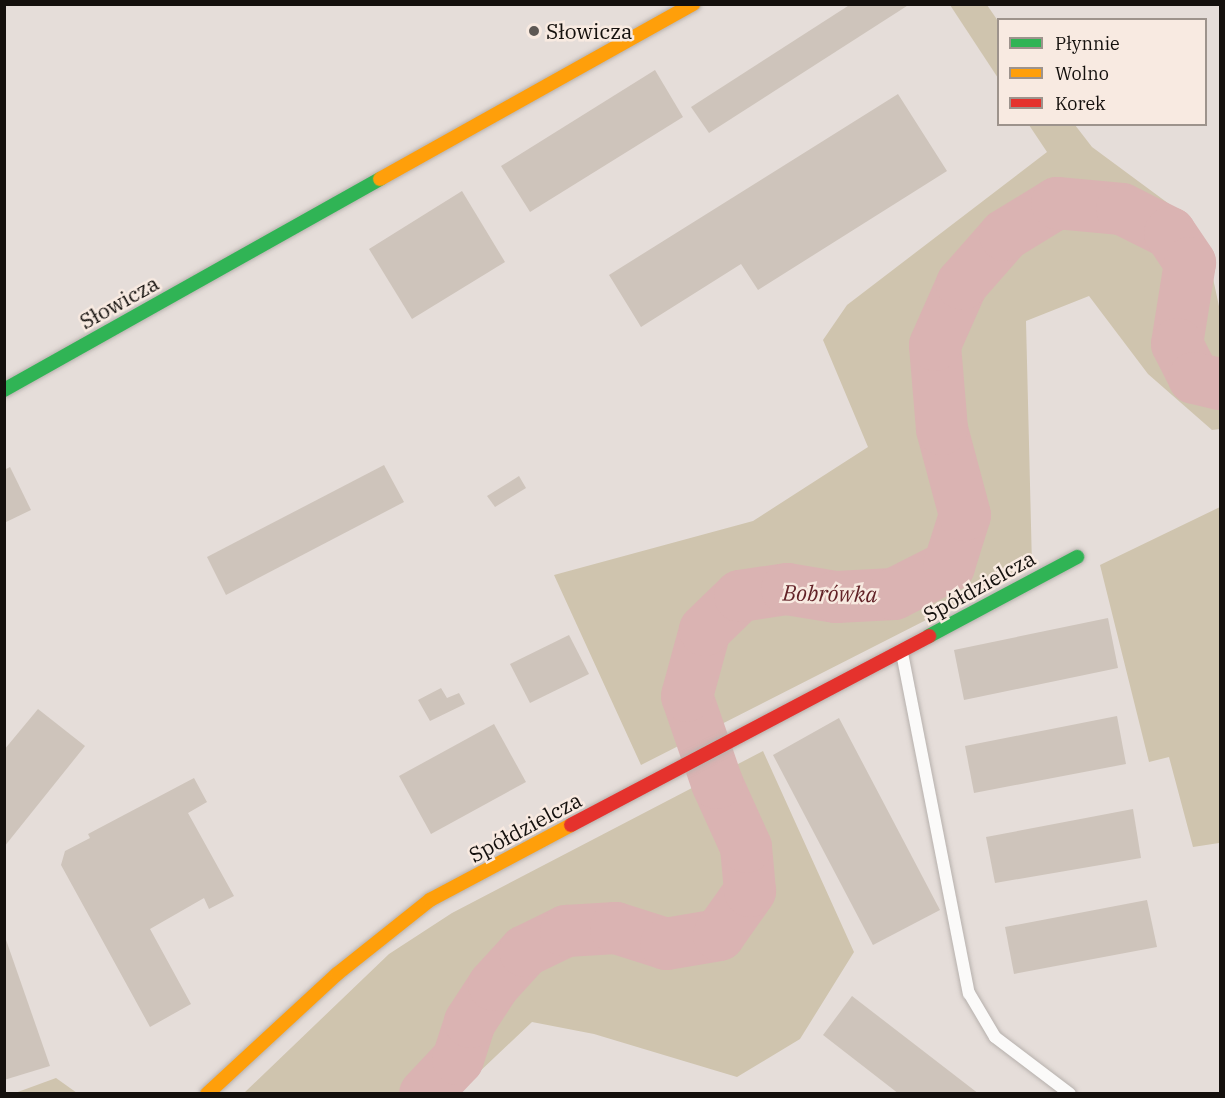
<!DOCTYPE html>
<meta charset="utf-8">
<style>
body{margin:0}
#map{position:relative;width:1225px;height:1098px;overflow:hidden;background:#e5ddd9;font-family:"IBM Plex Serif",serif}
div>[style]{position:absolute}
.green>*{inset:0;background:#cfc4ae}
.river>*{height:52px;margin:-26px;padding:0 26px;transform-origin:26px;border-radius:26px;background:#dab3b2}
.building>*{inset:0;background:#cec4bb}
.roads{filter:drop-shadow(0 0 2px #b6b0ac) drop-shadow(0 0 2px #b6b0ac)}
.lane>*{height:12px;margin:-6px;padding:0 6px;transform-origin:6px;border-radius:6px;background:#fbfaf9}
.fast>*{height:14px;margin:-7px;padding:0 7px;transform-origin:7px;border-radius:7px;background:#30b455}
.slow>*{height:14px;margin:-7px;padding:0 7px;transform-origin:7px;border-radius:7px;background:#ff9f0a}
.jam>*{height:14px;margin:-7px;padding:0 7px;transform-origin:7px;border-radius:7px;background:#e5322d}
.dots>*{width:16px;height:16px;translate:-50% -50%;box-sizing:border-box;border:3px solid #f8eae1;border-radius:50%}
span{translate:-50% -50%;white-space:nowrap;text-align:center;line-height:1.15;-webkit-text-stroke:5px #f8eae1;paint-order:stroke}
.poi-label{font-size:21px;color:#14100d}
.left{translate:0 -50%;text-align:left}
.street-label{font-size:21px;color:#14100d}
.water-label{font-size:22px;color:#622227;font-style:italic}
.frame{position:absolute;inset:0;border:6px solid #14100d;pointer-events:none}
.legend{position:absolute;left:997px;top:18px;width:210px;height:108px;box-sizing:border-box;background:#f8eae1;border:2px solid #9d938c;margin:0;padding:8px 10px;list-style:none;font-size:18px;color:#14100d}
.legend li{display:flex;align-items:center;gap:12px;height:30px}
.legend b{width:30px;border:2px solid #9d938c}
</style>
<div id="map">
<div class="green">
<div style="clip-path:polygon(950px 5px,987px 5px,998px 21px,998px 78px)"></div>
<div style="clip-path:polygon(1029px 125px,1075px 125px,1092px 147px,1184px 215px,1208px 255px,1220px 311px,1220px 429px,1212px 430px,1148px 374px,1089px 296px,1026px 321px,1032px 566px,641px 765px,554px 575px,753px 521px,868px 447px,823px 340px,847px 305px,1047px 152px)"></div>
<div style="clip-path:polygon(1220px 507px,1220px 835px,1219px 843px,1193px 847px,1169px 757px,1149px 762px,1100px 565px)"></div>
<div style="clip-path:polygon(763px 751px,854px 952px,800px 1039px,737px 1077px,594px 1034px,532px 1022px,457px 1093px,244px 1093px,389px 954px,452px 913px)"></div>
<div style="clip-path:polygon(56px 1078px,77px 1093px,15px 1093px)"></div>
</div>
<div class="river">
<div style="left:425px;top:1094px;width:48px;rotate:-46.7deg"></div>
<div style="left:458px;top:1059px;width:39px;rotate:-72deg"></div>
<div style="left:470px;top:1022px;width:44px;rotate:-57deg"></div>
<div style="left:494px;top:985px;width:46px;rotate:-47.6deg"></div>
<div style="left:525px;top:951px;width:46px;rotate:-26deg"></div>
<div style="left:566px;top:931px;width:50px;rotate:-3.4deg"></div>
<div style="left:616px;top:928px;width:52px;rotate:17.7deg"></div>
<div style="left:666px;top:944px;width:54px;rotate:-9.6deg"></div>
<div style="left:719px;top:935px;width:54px;rotate:-54.8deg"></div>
<div style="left:750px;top:891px;width:44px;rotate:-95.2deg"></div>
<div style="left:746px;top:847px;width:70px;rotate:-114.4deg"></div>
<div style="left:717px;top:783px;width:92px;rotate:-109deg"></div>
<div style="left:687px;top:696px;width:68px;rotate:-74.7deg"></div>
<div style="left:705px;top:630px;width:49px;rotate:-44.2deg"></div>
<div style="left:740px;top:596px;width:48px;rotate:-8.5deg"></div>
<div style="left:787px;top:589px;width:50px;rotate:9.3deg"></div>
<div style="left:836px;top:597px;width:58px;rotate:-3deg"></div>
<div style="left:894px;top:594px;width:62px;rotate:-27deg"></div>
<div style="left:949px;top:566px;width:53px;rotate:-72.6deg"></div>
<div style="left:965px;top:515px;width:89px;rotate:-105deg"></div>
<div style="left:942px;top:429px;width:84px;rotate:-94.8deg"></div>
<div style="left:935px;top:345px;width:67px;rotate:-66.1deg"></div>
<div style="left:962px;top:284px;width:65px;rotate:-48.7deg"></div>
<div style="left:1005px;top:235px;width:61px;rotate:-31.6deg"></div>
<div style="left:1057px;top:203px;width:65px;rotate:5.3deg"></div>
<div style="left:1122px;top:209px;width:54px;rotate:26.6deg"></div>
<div style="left:1170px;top:233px;width:36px;rotate:56deg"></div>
<div style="left:1190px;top:263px;width:82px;rotate:99.1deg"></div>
<div style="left:1177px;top:344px;width:38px;rotate:63deg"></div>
<div style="left:1194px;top:378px;width:27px;rotate:13deg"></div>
</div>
<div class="building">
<div style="clip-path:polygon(851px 4px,910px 4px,709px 133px,691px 107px)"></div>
<div style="clip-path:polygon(655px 70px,683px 117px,530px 212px,501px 166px)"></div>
<div style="clip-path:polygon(898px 94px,947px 171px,758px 290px,741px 264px,641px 327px,609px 275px)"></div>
<div style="clip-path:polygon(462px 191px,505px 262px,412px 319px,369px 249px)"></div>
<div style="clip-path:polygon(384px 465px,404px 502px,226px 595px,207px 557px)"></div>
<div style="clip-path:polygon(10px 467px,31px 510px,4px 523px,4px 470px)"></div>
<div style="clip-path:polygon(519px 476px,526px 488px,495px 507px,487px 496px)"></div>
<div style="clip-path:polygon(1108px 618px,1118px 668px,964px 700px,954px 650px)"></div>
<div style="clip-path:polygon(569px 635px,589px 674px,530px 703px,510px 664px)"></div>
<div style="clip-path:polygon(441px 688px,447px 698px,459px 693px,465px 704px,430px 721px,418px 700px)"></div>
<div style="clip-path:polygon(38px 709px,85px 746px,4px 847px,4px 750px)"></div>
<div style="clip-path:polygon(1117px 716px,1126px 764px,974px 793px,965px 746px)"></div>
<div style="clip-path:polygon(839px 718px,940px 910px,873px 945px,773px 755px)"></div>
<div style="clip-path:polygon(494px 724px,526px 782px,431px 834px,399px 776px)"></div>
<div style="clip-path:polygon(194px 778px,207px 802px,188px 813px,234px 896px,209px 909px,204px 898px,150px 929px,191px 1004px,150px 1027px,61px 865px,65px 851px,90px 838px,88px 834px)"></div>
<div style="clip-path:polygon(1133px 809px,1141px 858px,995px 883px,986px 837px)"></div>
<div style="clip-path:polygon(1147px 900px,1157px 947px,1014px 974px,1005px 927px)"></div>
<div style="clip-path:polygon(4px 934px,50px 1066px,4px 1080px)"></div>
<div style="clip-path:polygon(852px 996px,979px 1094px,899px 1094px,823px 1035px)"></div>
</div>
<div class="roads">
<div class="lane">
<div style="left:902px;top:653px;width:347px;rotate:78.9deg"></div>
<div style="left:969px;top:993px;width:51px;rotate:59.4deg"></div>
<div style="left:995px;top:1037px;width:94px;rotate:37.2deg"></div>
</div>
<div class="fast">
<div style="left:4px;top:390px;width:431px;rotate:-29.3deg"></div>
<div style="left:929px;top:636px;width:168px;rotate:-28.1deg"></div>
</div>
<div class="slow">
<div style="left:380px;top:179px;width:359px;rotate:-29.2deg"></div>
<div style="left:207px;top:1094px;width:177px;rotate:-42.7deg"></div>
<div style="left:337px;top:974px;width:119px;rotate:-38.5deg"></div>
<div style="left:430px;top:900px;width:160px;rotate:-28deg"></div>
</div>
<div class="jam">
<div style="left:571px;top:825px;width:405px;rotate:-27.8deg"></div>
</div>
</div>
<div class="dots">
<div style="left:534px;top:31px;background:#5d5854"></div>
</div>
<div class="poi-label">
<span class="left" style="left:546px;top:31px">Słowicza</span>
</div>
<div class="street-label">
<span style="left:119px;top:302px;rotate:-29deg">Słowicza</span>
<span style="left:979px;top:586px;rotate:-29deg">Spółdzielcza</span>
<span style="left:525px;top:827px;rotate:-28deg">Spółdzielcza</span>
</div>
<div class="water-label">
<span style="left:830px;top:593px;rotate:1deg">Bobrówka</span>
</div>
<div class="frame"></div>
<ul class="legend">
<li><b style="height:8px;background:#30b455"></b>Płynnie</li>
<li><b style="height:8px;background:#ff9f0a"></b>Wolno</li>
<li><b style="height:8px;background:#e5322d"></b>Korek</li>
</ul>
</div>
